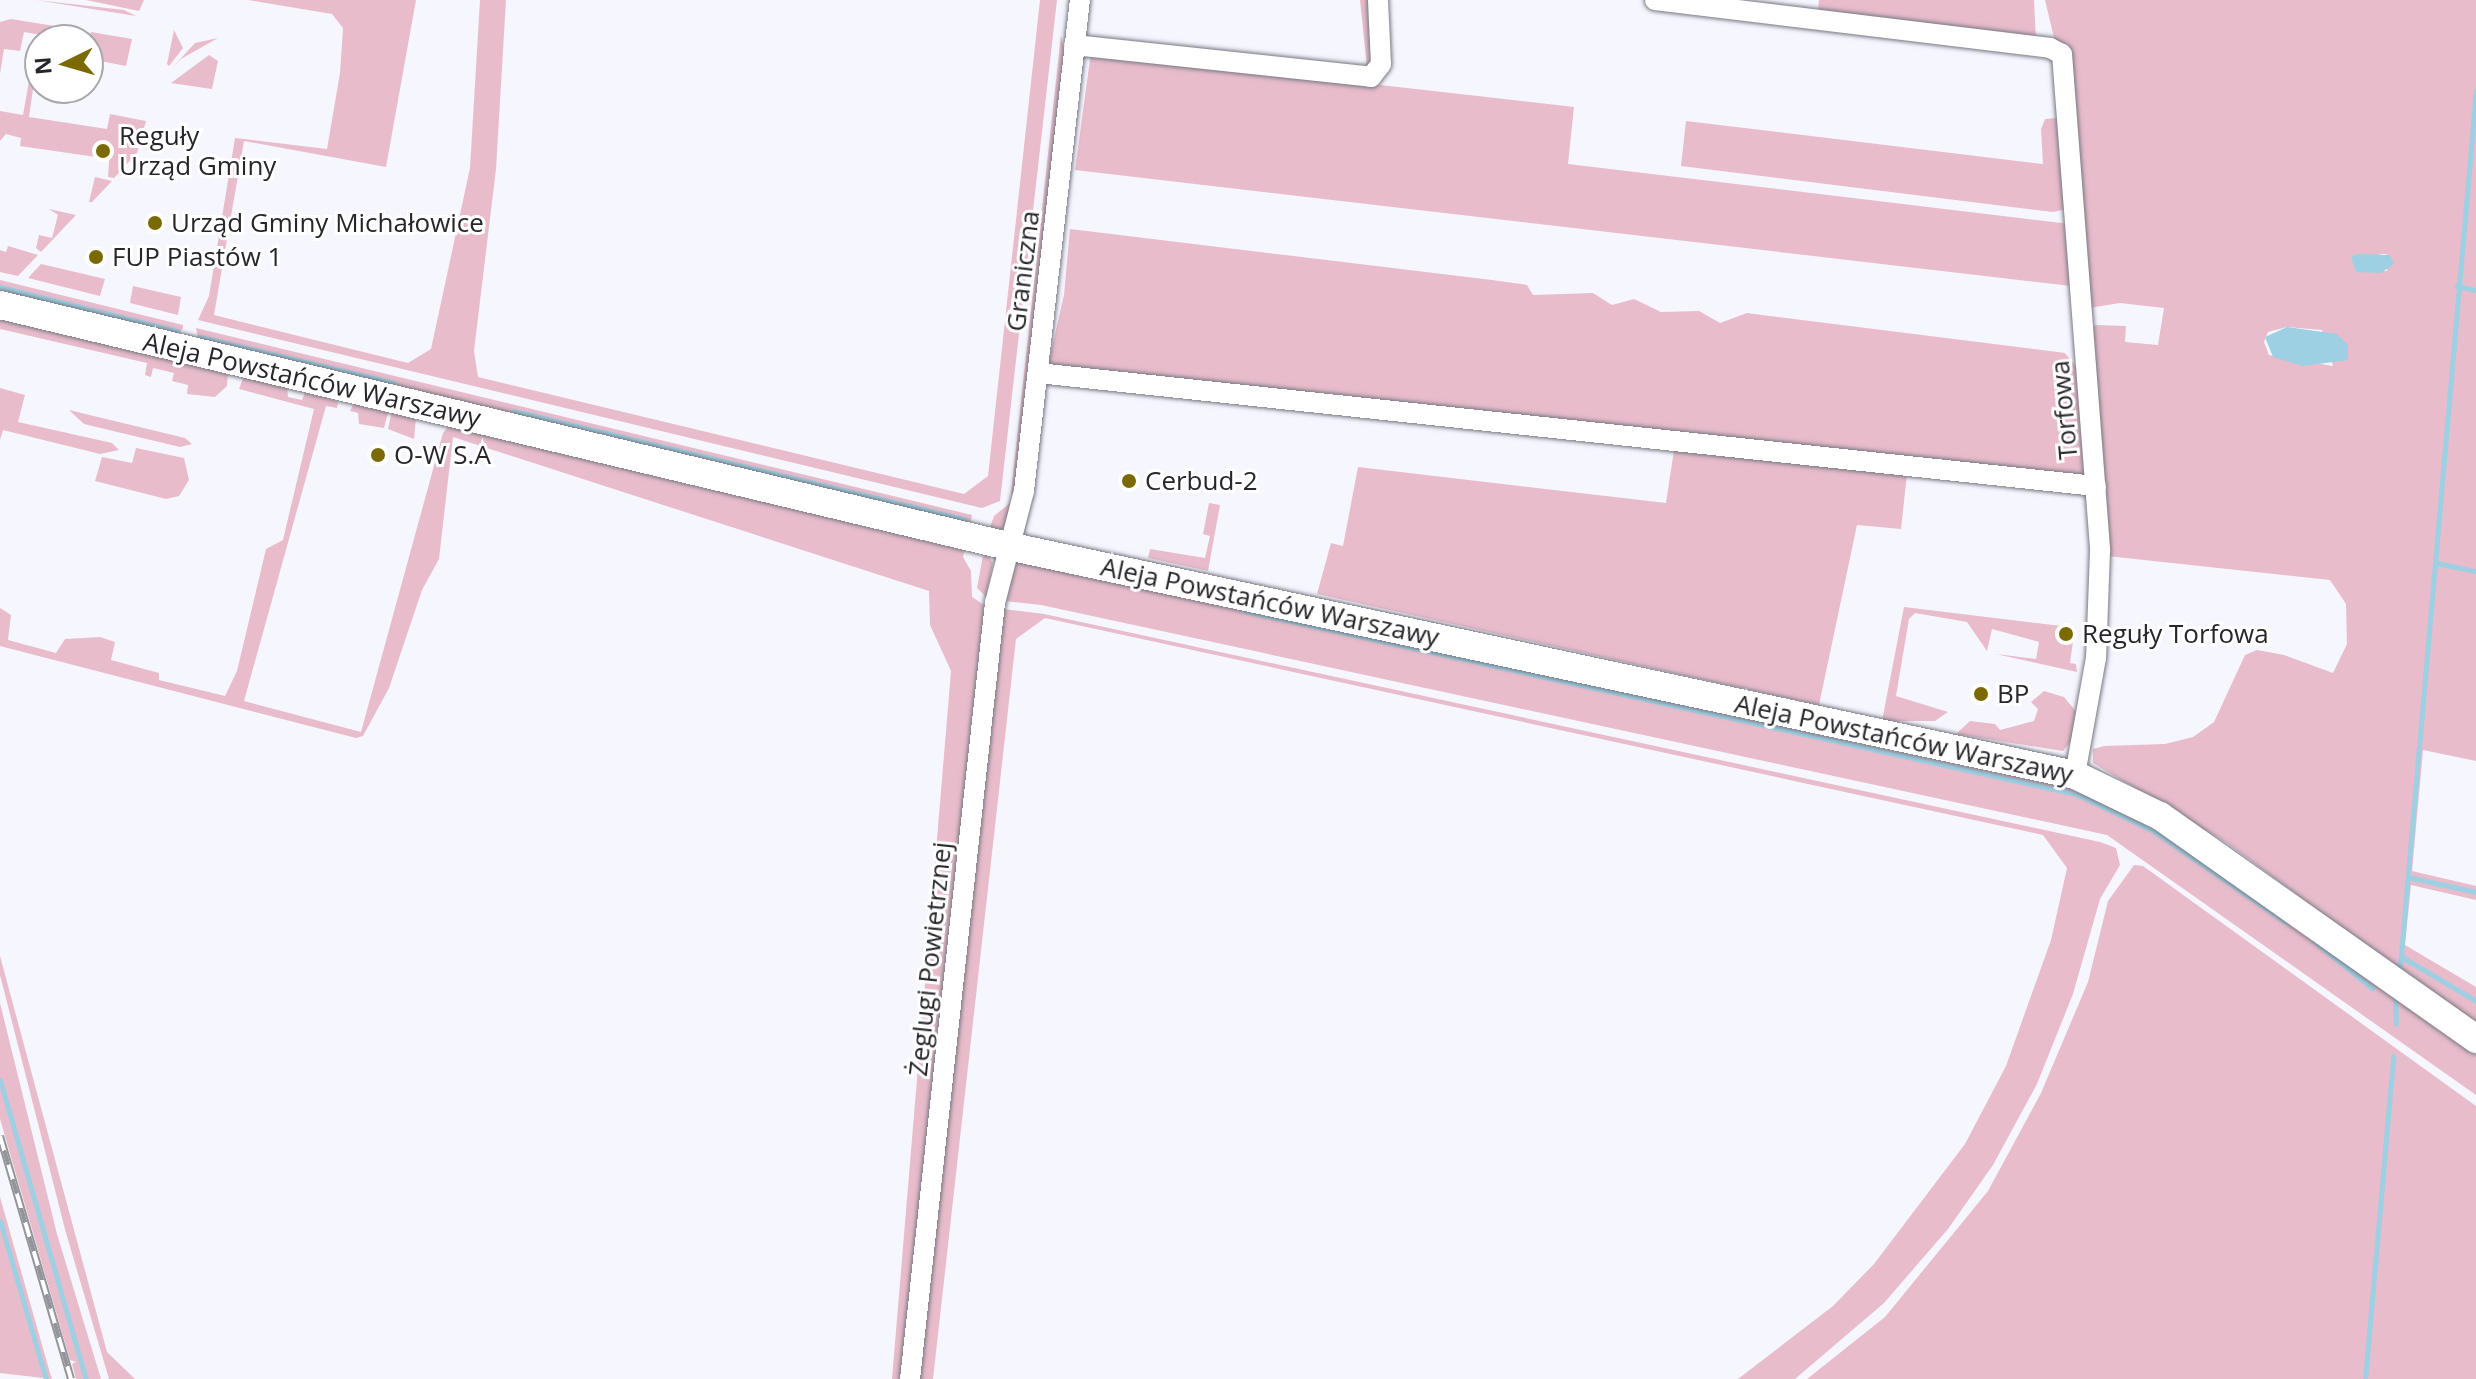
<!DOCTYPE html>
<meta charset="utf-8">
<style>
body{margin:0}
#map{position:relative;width:2476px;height:1379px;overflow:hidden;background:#f6f6fe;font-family:"Open Sans",sans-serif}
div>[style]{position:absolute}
.green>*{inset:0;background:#e8bccb}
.water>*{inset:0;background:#9cd0e2}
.stream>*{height:5px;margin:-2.5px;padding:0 2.5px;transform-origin:2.5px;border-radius:2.5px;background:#9cd0e2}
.roads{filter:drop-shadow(0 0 2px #787883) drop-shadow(0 0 2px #787883)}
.street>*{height:20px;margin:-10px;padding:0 10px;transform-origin:10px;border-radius:10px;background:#fff}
.secondary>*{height:28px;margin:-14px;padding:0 14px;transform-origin:14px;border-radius:14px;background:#fff}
.rail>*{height:8px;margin-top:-4px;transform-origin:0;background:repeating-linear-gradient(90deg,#fff 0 15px,#94949b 0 30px);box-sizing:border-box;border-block:2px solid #94949b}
.dots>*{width:22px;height:22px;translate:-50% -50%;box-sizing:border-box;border:4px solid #fff;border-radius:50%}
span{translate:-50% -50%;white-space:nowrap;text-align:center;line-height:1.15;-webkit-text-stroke:6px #fff;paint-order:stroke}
.poi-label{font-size:26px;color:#26262b}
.left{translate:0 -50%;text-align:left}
.street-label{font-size:26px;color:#26262b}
.north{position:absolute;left:24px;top:24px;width:80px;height:80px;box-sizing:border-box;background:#fff;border:2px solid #a8a8aa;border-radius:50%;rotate:265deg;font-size:22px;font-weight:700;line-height:32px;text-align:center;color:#26262b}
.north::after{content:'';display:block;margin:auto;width:28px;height:36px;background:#7b6a01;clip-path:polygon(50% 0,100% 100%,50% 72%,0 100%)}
</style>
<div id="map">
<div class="green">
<div style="clip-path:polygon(36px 0,124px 10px,136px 16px)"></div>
<div style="clip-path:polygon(86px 0,144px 0,139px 11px)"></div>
<div style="clip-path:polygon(248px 0,416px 0,386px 167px,244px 141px,214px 315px,408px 363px,431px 349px,470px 168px,480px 0,506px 0,496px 169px,474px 351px,478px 377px,964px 494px,988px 476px,1040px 0,1057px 0,1000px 501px,982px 508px,198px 320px,209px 296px,235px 138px,327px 149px,340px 73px,343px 28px,332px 14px)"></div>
<div style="clip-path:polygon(1360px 0,1372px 0,1368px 15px,1372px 65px,1367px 67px)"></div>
<div style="clip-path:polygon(1819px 0,2034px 0,2036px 40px,1818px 12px)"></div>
<div style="clip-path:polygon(evenodd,2045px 0,2476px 0,2476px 761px,2423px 750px,2412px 871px,2476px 886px,2476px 900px,2411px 885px,2405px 945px,2476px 987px,2476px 1027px,2227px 843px,2093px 763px,2093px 749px,2104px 746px,2165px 744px,2193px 737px,2214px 722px,2245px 655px,2257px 650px,2284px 655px,2333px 673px,2347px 644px,2346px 604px,2330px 580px,2107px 556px,2090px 329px,2096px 325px,2126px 326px,2125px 342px,2158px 345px,2164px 308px,2120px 303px,2089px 308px,2068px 44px,2055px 42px,2045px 0,2380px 254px,2387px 254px,2387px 271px,2356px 272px,2380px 254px,2045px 0,2287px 327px,2322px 330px,2333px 366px,2269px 355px,2264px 342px,2268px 332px,2287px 327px)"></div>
<div style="clip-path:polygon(11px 19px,73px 29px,71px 40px,24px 32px,20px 51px,4px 49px,0 74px,0 22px)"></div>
<div style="clip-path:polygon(174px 30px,183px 48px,169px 66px,167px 64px)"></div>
<div style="clip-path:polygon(91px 32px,132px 39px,126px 66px,100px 61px,101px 52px,88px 50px)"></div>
<div style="clip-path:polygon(1061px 35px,1065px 55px,1016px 492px,1011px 494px)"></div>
<div style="clip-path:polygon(218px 38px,181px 59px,172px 68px,195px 43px)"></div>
<div style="clip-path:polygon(1091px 52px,1574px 107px,1568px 164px,2070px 224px,2071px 286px,1075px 170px)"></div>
<div style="clip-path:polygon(209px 55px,218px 61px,212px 89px,171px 83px)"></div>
<div style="clip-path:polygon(29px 81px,34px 82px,29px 117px,107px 129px,110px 114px,146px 121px,137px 153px,114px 178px,108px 177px,110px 149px,98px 147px,96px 157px,20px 146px,21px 138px,6px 134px,0 141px,0 111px,23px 115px)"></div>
<div style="clip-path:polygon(2058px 118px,2067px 209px,2053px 212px,1681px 166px,1686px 121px,2043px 164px,2041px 129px,2045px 119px)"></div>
<div style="clip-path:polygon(95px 177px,112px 181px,92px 202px,89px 202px)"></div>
<div style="clip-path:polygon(49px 209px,76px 215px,41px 252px,36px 248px,39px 235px,52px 238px,58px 215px)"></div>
<div style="clip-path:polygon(1070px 229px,1492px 280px,1527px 285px,1533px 295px,1593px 293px,1612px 305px,1634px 299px,1661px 312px,1699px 311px,1720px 323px,1747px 313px,2065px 353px,2078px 369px,2085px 473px,2080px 478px,1048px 365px,1064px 295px)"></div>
<div style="clip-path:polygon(8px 246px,38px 255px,18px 276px,0 272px,0 250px,6px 252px)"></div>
<div style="clip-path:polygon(41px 264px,105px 279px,100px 296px,28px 278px)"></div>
<div style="clip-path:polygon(0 280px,183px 325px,183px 328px,179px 334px,0 295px)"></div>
<div style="clip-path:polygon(133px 286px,181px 297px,178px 315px,130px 303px)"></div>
<div style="clip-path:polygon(0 317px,228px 373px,227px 386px,215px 397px,187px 394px,188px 385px,172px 381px,174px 373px,153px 368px,151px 377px,145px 375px,147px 363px,0 329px)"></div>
<div style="clip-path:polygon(196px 328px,972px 515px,970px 525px,198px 339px)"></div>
<div style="clip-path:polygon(244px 376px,287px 385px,288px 397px,302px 400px,306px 390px,338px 402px,337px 408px,326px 406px,244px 701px,361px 732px,443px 433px,451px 423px,966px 545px,963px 557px,971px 571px,972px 597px,984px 605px,985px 615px,902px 1379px,892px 1379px,951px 671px,930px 625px,929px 591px,453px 437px,439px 559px,422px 590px,389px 688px,363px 736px,356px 738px,0 646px,0 608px,11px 615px,8px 640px,56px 653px,65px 639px,100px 637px,115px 642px,111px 660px,159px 673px,159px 680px,225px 696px,237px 671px,266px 549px,283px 540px,314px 409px,239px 389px)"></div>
<div style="clip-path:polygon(0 388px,25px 395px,18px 422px,112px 443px,119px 450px,100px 454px,3px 430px,0 440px)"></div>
<div style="clip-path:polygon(355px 401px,389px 409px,384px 428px,359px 424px,358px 413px,350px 411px)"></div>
<div style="clip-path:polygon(69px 410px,185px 438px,192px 444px,180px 447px,84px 424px)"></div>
<div style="clip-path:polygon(392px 410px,416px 418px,414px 439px,388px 429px)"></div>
<div style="clip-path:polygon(136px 448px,184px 458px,189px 480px,179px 496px,166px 499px,95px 481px,102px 457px,132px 463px)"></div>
<div style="clip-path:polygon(1674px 450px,1907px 474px,1901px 529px,1857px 525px,1819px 705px,1317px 594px,1331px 543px,1343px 546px,1358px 467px,1666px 503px)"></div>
<div style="clip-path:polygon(1015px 499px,1005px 529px,989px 530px,994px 516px)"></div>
<div style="clip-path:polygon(1209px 503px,1220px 505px,1208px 571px,1148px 558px,1150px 549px,1205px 558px,1210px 536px,1203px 534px)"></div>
<div style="clip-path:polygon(984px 550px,993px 563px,986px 597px,977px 588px)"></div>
<div style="clip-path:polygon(1014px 560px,2068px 787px,2145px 821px,2476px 1052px,2476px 1095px,2107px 835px,1041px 605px,1004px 601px)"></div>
<div style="clip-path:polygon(1904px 607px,2062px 626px,2063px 638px,2070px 638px,2070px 627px,2075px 627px,2070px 663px,2076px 664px,2077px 672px,1996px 654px,2036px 659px,2039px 642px,1992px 629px,1987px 651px,1967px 622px,1915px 613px,1909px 619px,1896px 696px,1948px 712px,1935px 721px,1882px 721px)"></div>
<div style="clip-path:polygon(1003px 609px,1044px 614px,2100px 842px,2116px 848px,2120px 865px,2100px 899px,2073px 994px,2037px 1084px,1993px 1165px,1948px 1229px,1884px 1303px,1795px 1379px,1738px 1379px,1833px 1306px,1874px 1264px,1965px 1144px,2006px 1066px,2051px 940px,2067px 868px,2043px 835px,1045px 618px,1016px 639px,933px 1379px,916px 1379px)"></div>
<div style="clip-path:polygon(2044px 691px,2064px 697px,2078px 714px,2074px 738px,2063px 751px,1956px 734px,1970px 721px,1995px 724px,2000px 730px,2034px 721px,2038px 709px,2031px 702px)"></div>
<div style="clip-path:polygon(2134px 865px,2143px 866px,2476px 1106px,2476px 1379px,1807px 1379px,1885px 1317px,1988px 1191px,2041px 1093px,2088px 982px,2108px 901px)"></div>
<div style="clip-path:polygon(0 956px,107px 1352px,135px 1379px,109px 1379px,66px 1233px,0 975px)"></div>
<div style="clip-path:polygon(0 1003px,57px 1234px,101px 1379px,76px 1379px,72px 1364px,76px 1362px,70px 1360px,0 1119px)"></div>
<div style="clip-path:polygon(0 1197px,50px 1373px,52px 1379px,0 1373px)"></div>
</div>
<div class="water">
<div style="clip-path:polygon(2359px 254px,2390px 255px,2394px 264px,2381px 273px,2356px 272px,2351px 257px)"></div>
<div style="clip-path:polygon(2287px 327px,2337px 334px,2348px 345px,2348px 360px,2303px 366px,2273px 357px,2265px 337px)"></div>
</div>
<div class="stream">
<div style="left:2457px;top:286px;width:19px;rotate:12deg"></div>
<div style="left:0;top:287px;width:182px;rotate:14deg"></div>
<div style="left:200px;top:337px;width:199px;rotate:13.3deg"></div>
<div style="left:514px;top:411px;width:464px;rotate:13.5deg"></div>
<div style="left:2437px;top:563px;width:40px;rotate:12deg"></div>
<div style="left:1245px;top:611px;width:851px;rotate:12.42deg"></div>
<div style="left:2076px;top:794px;width:84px;rotate:25.3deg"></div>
<div style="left:2152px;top:830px;width:163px;rotate:34.5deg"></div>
<div style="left:2408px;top:877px;width:70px;rotate:12.4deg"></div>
<div style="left:2314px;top:941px;width:75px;rotate:39deg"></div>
<div style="left:2402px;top:957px;width:86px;rotate:30.7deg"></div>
<div style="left:2400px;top:966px;width:878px;rotate:-85.04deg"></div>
<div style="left:2395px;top:998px;width:26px;rotate:88deg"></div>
<div style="left:0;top:1080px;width:311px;rotate:74deg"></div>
<div style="left:0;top:1221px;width:165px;rotate:73.8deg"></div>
<div style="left:2365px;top:1379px;width:324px;rotate:-85deg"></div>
</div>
<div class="roads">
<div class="street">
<div style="left:1655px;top:0;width:398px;rotate:6.9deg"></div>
<div style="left:2050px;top:48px;width:13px;rotate:27deg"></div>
<div style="left:2062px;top:54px;width:498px;rotate:85.6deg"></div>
<div style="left:2100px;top:551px;width:107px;rotate:92.1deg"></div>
<div style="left:2096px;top:658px;width:119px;rotate:100.2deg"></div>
<div style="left:1074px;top:45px;width:299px;rotate:6.1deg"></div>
<div style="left:1371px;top:77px;width:16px;rotate:-52deg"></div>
<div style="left:1381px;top:64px;width:64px;rotate:-92.7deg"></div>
<div style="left:1038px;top:373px;width:1064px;rotate:6.1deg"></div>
<div style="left:910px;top:1379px;width:781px;rotate:-83.75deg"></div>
<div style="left:995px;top:603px;width:116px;rotate:-75.5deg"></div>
<div style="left:1024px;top:491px;width:494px;rotate:-83.5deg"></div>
</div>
<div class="secondary">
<div style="left:0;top:305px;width:1036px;rotate:13.45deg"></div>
<div style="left:1008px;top:546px;width:1091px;rotate:12.11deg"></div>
<div style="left:2075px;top:775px;width:94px;rotate:25.8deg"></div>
<div style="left:2160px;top:816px;width:387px;rotate:35.2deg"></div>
</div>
</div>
<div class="rail">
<div style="left:0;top:1136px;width:253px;rotate:73.7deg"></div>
</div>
<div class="dots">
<div style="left:103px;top:151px;background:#7b6a01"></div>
<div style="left:155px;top:223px;background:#7b6a01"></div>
<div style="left:96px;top:257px;background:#7b6a01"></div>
<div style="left:378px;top:455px;background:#7b6a01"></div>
<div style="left:1129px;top:481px;background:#7b6a01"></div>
<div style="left:2066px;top:634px;background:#7b6a01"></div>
<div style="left:1981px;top:694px;background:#7b6a01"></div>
</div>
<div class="poi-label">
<span class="left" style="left:119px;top:151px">Reguły<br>Urząd Gminy</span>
<span class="left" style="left:171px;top:223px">Urząd Gminy Michałowice</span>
<span class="left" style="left:112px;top:257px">FUP Piastów 1</span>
<span class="left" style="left:394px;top:455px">O-W S.A</span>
<span class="left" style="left:1145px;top:481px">Cerbud-2</span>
<span class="left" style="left:2082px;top:634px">Reguły Torfowa</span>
<span class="left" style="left:1997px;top:694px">BP</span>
</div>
<div class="street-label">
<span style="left:1023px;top:271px;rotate:-83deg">Graniczna</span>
<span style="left:312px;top:380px;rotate:13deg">Aleja Powstańców Warszawy</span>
<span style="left:2064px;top:410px;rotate:-95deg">Torfowa</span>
<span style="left:1270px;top:602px;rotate:12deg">Aleja Powstańców Warszawy</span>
<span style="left:1904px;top:739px;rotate:12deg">Aleja Powstańców Warszawy</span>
<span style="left:930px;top:959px;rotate:-84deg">Żeglugi Powietrznej</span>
</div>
<div class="north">N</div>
</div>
